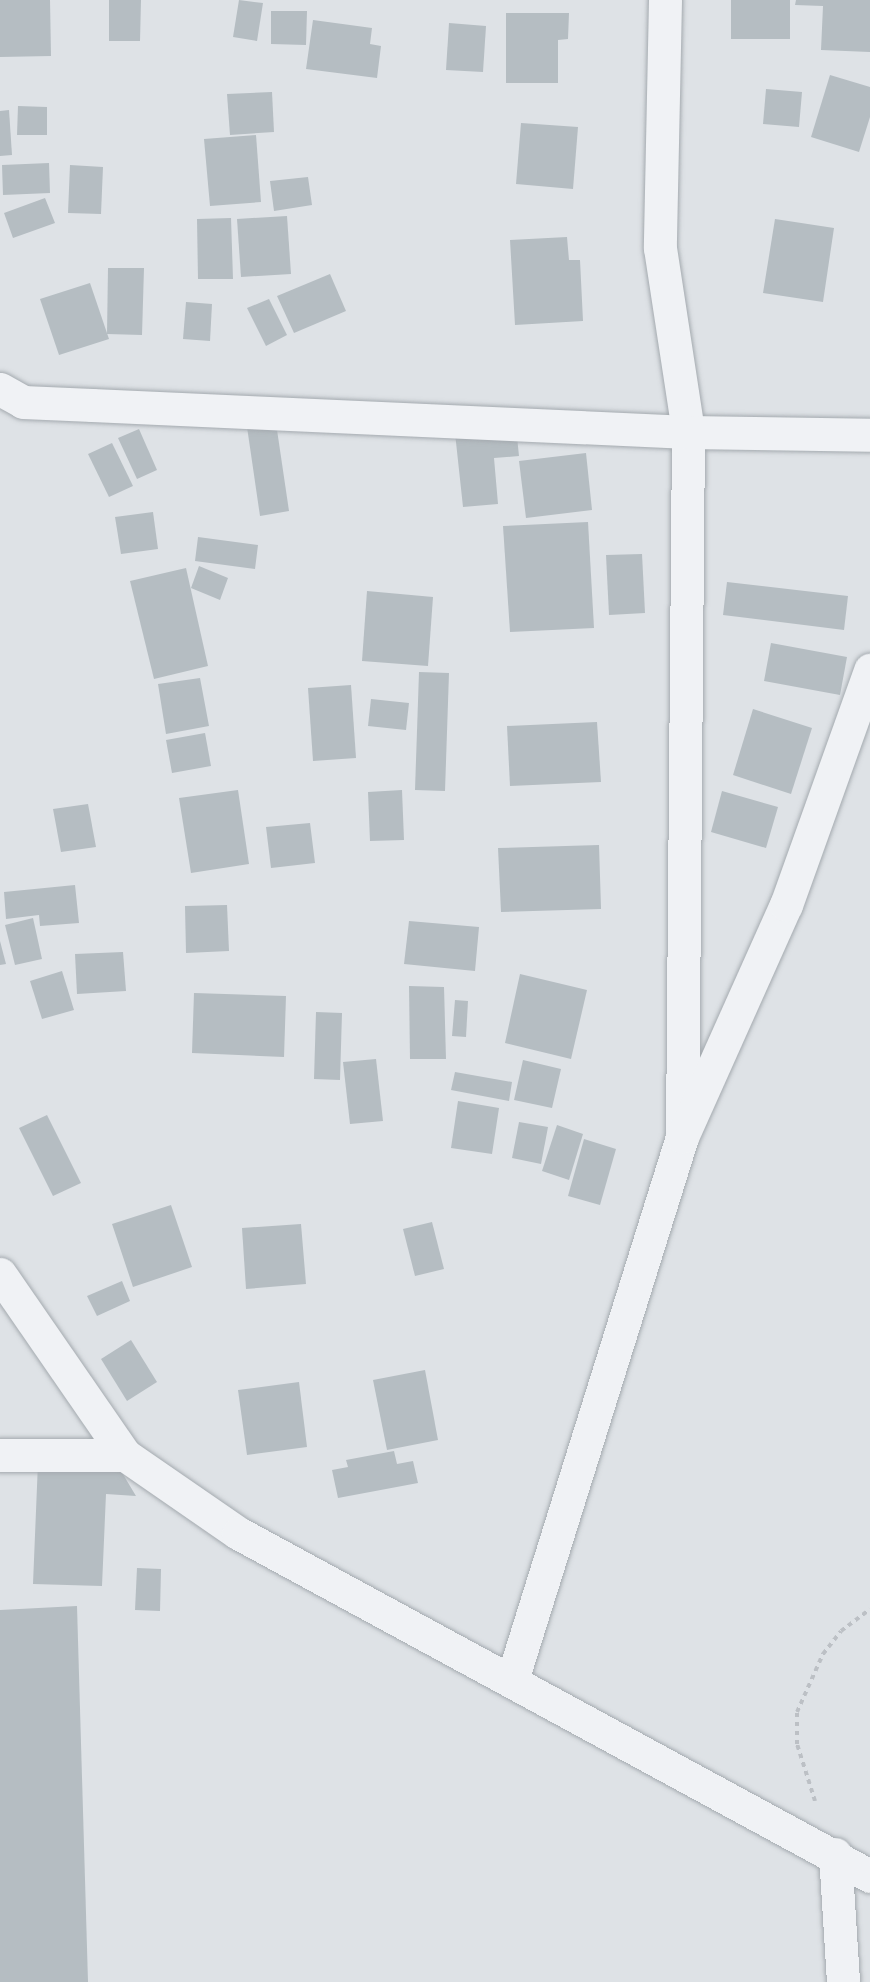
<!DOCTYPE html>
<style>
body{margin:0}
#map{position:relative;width:870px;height:1982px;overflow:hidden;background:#dee2e6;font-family:Helvetica,sans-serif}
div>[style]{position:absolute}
.building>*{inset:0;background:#b5bdc2}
.path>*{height:4px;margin-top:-2px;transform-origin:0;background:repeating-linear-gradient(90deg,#bcc0c5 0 4.5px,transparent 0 9px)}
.roads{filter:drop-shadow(0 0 2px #a4aaaf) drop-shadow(0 0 2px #a4aaaf)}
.minor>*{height:33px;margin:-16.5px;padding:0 16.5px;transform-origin:16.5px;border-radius:16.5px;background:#f0f2f5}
.tertiary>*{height:33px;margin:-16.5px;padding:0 16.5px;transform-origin:16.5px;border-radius:16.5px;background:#f0f2f5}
span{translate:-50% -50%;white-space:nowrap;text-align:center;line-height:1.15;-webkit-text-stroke:5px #edf1f4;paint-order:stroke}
</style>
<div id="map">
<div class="building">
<div style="clip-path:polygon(0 0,50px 0,51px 56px,0 57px)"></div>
<div style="clip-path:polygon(109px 0,141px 0,140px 41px,109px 41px)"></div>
<div style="clip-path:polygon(239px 0,263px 3px,257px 41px,233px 37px)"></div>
<div style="clip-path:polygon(731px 0,790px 0,790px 39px,731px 39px)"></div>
<div style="clip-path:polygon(796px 0,870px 0,870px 52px,821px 50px,823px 6px,795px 5px)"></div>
<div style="clip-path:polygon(271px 11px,307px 11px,306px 45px,271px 44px)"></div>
<div style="clip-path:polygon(506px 13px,569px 13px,568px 39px,558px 40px,558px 83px,506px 83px)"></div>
<div style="clip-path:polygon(313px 20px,372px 28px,370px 44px,381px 46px,377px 78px,306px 69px)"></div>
<div style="clip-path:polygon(449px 23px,486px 26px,483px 72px,446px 70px)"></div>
<div style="clip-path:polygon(830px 75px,870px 87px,870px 117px,859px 152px,811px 137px)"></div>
<div style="clip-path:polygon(766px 89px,802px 92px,799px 127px,763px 124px)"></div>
<div style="clip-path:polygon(272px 92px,274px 132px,230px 135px,227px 94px)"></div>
<div style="clip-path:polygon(18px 106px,47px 107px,47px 135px,17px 135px)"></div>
<div style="clip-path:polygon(9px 110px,12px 155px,0 156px,0 111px)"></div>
<div style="clip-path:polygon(521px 123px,578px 127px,573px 189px,516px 184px)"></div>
<div style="clip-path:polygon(256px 135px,261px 202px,210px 206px,204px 139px)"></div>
<div style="clip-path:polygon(49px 163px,50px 193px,3px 195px,2px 165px)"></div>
<div style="clip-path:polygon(70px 165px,103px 167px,101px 214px,68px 213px)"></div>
<div style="clip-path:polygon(308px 177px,312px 205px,274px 211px,270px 181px)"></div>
<div style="clip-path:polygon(45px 198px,55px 223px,13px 238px,4px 213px)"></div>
<div style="clip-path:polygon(287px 216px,291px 274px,241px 277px,237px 219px)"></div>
<div style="clip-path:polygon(231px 218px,233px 279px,198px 279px,197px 219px)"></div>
<div style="clip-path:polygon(775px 219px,834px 228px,823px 302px,763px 293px)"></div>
<div style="clip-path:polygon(567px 237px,569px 260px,580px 260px,583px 321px,515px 325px,510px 240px)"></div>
<div style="clip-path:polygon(108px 268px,144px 268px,142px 335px,107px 334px)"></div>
<div style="clip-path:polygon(330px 274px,346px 311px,294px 333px,277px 296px)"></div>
<div style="clip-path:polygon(90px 283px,109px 339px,59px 355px,40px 299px)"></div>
<div style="clip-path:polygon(269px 299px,287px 335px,266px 346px,247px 308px)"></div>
<div style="clip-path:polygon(186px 302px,212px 304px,210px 341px,183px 339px)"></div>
<div style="clip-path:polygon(276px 423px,289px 511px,260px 516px,247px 427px)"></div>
<div style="clip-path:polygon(516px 427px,519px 456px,494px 458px,498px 504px,463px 507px,455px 433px)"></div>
<div style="clip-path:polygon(139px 429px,157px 470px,137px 479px,118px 438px)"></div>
<div style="clip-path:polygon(112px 443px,133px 486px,109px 497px,88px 454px)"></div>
<div style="clip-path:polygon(586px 453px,592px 510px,526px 518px,519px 461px)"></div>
<div style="clip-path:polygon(153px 512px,158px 549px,121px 554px,115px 517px)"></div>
<div style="clip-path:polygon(588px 522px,594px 628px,510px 632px,503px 526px)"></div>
<div style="clip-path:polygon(198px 537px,258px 545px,255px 569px,195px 561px)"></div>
<div style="clip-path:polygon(642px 554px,645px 613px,609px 615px,606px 555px)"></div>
<div style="clip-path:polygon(199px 566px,228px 578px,220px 600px,191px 588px)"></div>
<div style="clip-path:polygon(186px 568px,208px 666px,154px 679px,130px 581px)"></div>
<div style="clip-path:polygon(727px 582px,848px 596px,844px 630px,723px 615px)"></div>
<div style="clip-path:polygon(367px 591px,433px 597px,428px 666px,362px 661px)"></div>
<div style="clip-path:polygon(771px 643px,847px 657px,840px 695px,764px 681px)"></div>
<div style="clip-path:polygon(419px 672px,449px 673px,445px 791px,415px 790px)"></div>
<div style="clip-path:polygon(200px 678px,209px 726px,166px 734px,158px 684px)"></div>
<div style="clip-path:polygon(351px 685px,356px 758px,313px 761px,308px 688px)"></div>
<div style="clip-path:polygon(371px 699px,409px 703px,406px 730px,368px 726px)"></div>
<div style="clip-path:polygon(753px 709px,812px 728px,791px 794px,733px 775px)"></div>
<div style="clip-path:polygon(597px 722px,601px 782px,510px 786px,507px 726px)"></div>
<div style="clip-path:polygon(205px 733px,211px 766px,172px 773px,166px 740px)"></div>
<div style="clip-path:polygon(238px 790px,249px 864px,191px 873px,179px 798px)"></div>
<div style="clip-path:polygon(402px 790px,404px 840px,370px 841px,368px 792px)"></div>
<div style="clip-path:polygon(722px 791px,778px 807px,766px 848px,711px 832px)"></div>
<div style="clip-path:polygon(88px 804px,96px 847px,61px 852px,53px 809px)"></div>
<div style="clip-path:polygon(310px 823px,315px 863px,271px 868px,266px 827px)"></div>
<div style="clip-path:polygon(599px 845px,601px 909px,501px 912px,498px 848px)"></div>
<div style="clip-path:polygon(75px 885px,79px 923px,40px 926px,39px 915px,6px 919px,4px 892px)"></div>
<div style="clip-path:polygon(227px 905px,229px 951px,186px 953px,185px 906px)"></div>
<div style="clip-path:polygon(33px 918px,42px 959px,15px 965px,5px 925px)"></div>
<div style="clip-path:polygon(409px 921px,479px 927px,475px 971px,404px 964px)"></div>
<div style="clip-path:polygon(0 941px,6px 964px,0 965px)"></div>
<div style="clip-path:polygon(123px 952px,126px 991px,77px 994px,75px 954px)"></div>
<div style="clip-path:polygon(62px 971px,74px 1010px,42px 1019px,30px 981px)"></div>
<div style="clip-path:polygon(520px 974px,587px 990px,571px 1059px,505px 1043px)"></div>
<div style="clip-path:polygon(409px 986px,444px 987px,446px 1059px,410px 1059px)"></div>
<div style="clip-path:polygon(194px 993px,286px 996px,284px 1057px,192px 1053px)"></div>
<div style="clip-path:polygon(455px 1000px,468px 1001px,466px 1037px,452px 1036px)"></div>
<div style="clip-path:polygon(316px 1012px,342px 1013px,340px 1080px,314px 1079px)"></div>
<div style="clip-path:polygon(376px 1059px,383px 1121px,350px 1124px,343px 1062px)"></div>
<div style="clip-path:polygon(523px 1060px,561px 1069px,552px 1108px,514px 1100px)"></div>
<div style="clip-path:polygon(455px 1072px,512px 1082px,509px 1101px,451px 1090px)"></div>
<div style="clip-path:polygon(458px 1101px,499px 1108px,492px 1154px,451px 1148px)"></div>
<div style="clip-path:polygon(47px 1115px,81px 1183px,53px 1196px,19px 1128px)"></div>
<div style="clip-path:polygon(519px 1122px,548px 1127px,541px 1164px,512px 1158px)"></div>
<div style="clip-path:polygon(557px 1125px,583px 1134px,569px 1180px,542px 1171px)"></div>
<div style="clip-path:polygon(584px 1139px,616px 1149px,600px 1205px,568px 1196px)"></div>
<div style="clip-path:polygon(171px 1205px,192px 1267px,133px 1287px,112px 1224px)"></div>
<div style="clip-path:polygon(432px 1222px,444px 1269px,415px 1276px,403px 1229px)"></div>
<div style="clip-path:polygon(301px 1224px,306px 1284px,246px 1289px,242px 1228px)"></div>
<div style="clip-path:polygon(122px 1281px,130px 1301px,97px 1316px,87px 1296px)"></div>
<div style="clip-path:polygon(131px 1340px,157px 1382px,127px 1401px,101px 1359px)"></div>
<div style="clip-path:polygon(425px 1370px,438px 1440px,387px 1450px,373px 1380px)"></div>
<div style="clip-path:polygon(299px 1382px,307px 1447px,247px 1455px,238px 1390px)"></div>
<div style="clip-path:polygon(394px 1451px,397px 1464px,413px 1461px,418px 1483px,338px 1498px,332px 1470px,348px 1467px,346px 1460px)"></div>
<div style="clip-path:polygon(38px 1462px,118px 1466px,136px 1496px,106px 1494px,102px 1586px,33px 1584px)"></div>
<div style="clip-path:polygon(137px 1568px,161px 1569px,160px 1611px,135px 1610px)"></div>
<div style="clip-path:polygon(77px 1606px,88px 1982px,0 1982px,0 1610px)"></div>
</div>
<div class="path">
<div style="left:815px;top:1801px;width:60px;rotate:-107.5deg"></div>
<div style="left:797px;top:1744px;width:32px;rotate:-90deg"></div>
<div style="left:797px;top:1712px;width:64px;rotate:-65.9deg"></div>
<div style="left:823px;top:1654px;width:29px;rotate:-52deg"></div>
<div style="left:841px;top:1631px;width:36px;rotate:-37deg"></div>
</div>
<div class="roads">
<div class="minor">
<div style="left:665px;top:0;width:248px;rotate:91.2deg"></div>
<div style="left:660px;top:248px;width:186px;rotate:81.3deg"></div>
<div style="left:688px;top:432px;width:705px;rotate:90.49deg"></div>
<div style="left:0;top:389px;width:26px;rotate:29deg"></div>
<div style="left:23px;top:402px;width:69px;rotate:2.5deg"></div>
<div style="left:92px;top:405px;width:597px;rotate:2.59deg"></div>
<div style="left:688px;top:432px;width:182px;rotate:0.9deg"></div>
<div style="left:512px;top:1680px;width:569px;rotate:-72.62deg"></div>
<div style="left:682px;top:1137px;width:254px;rotate:-65.9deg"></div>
<div style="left:786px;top:905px;width:250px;rotate:-70.3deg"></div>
<div style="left:835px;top:1854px;width:128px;rotate:86.4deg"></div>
</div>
<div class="tertiary">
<div style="left:0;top:1274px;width:220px;rotate:55.4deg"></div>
<div style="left:125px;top:1455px;width:137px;rotate:34.6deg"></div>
<div style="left:238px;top:1533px;width:719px;rotate:28.49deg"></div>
<div style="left:0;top:1455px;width:125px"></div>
</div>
</div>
</div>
